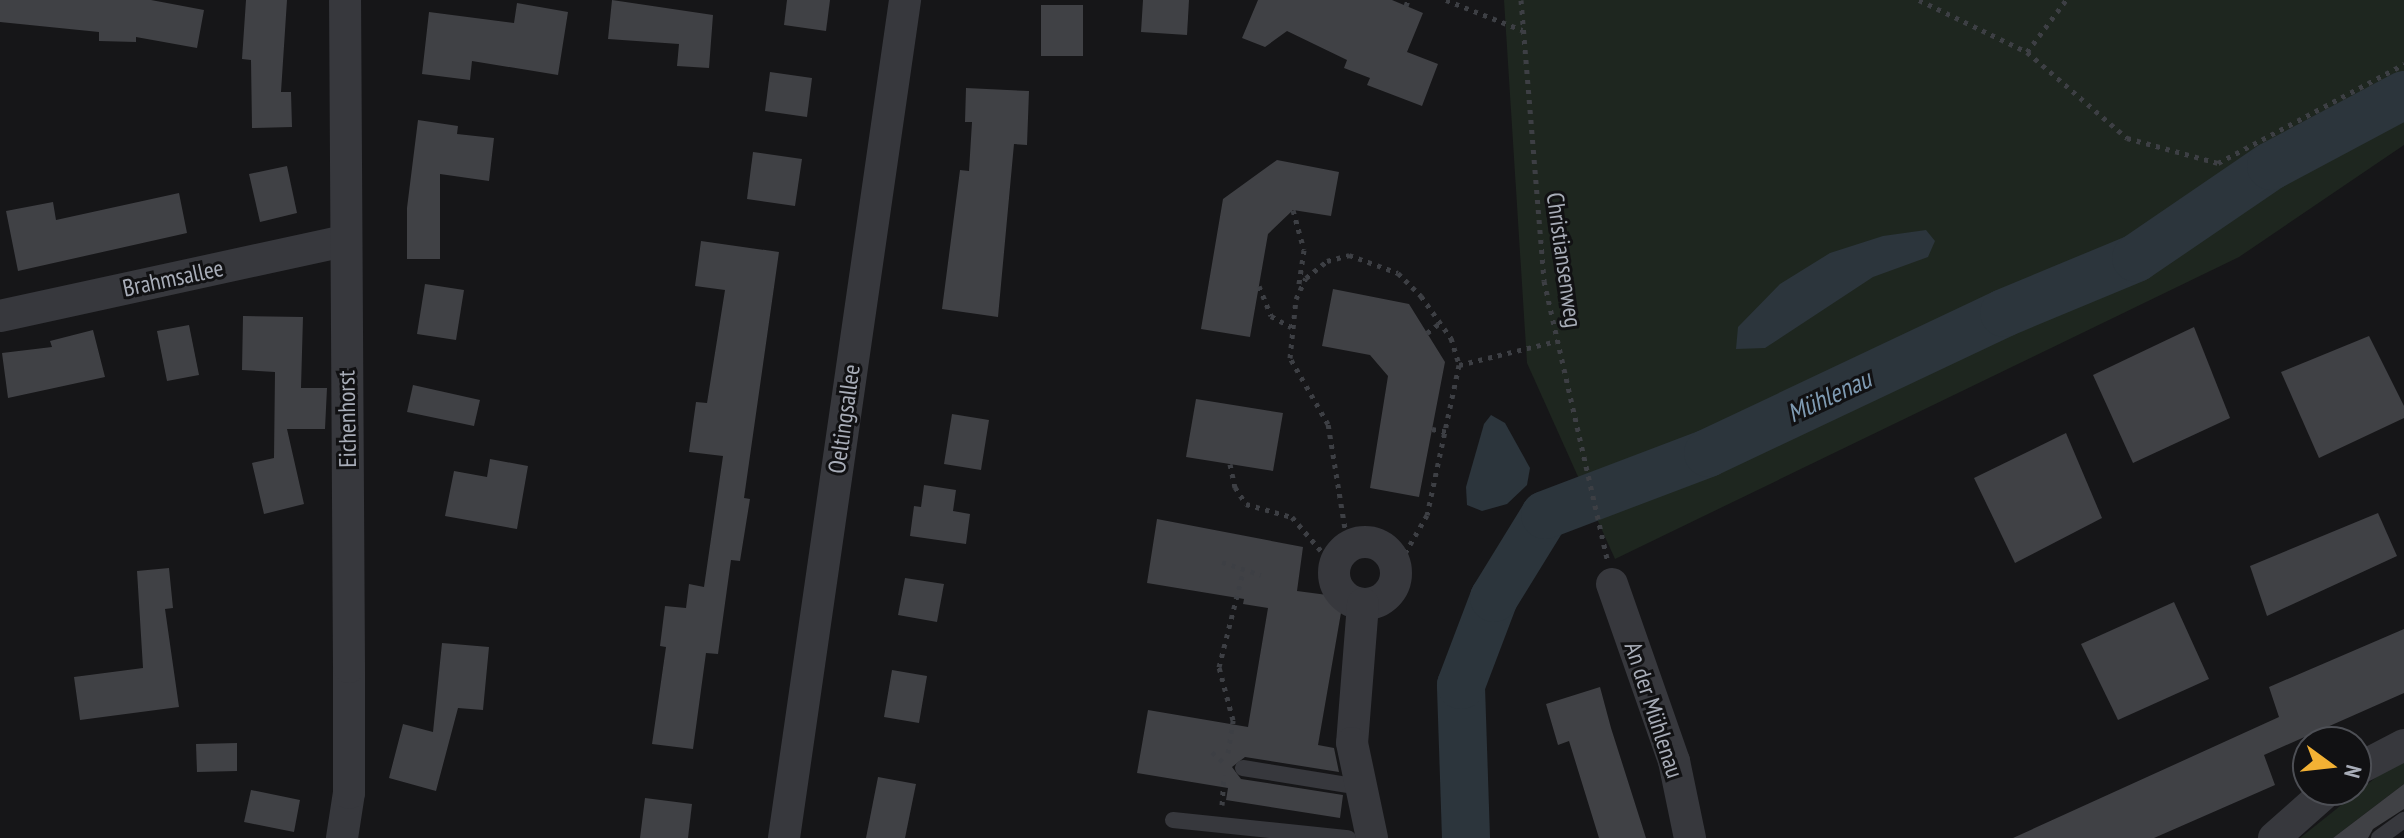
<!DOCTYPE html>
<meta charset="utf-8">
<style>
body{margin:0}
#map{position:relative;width:2404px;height:838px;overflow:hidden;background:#161618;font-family:"PT Sans Narrow",sans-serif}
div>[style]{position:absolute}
.green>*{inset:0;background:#1e261f}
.water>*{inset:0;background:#2c353c}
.river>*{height:48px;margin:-24px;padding:0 24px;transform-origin:24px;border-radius:24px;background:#2c353c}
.building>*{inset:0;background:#404145}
.path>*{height:5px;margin-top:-2.5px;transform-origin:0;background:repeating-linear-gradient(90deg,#3d3f44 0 4px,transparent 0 10px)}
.lane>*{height:16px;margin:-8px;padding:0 8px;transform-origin:8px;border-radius:8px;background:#37383d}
.street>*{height:32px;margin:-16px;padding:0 16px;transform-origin:16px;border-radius:16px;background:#37383d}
.street>.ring{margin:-16px;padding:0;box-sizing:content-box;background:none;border:32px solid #37383d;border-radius:50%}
span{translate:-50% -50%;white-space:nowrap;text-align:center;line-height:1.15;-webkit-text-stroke:6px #111113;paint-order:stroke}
.street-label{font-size:24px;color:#a8adb8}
.water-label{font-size:26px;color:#7f9bb3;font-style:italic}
.north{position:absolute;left:2292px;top:726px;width:80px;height:80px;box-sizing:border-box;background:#111113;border:2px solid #4d4f55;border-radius:50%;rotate:105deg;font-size:22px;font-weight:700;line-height:32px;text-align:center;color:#a8adb8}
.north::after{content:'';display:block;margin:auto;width:28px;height:36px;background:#f2b134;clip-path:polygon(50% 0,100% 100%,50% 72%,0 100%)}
</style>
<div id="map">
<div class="green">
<div style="clip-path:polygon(1504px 0,2404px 0,2404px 145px,2239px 257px,1615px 559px,1527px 363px)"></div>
<div style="clip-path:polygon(2404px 755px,2404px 784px,2333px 838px,2300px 838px)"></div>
</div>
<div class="water">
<div style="clip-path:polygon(1926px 230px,1935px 241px,1928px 257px,1873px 277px,1765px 348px,1736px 349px,1738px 327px,1780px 284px,1830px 253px,1883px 236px)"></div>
<div style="clip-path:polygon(1491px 415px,1505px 423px,1530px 468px,1527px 485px,1507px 504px,1482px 511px,1467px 505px,1466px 487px,1484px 424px)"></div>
</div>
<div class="river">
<div style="left:1466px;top:838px;width:153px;rotate:-91.9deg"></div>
<div style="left:1461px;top:685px;width:93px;rotate:-69.2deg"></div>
<div style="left:1494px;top:598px;width:97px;rotate:-58.4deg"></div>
<div style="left:1545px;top:515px;width:174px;rotate:-20.8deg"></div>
<div style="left:1708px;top:453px;width:327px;rotate:-25.3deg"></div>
<div style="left:2004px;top:313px;width:143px;rotate:-22.6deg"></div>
<div style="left:2136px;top:258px;width:163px;rotate:-34.3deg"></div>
<div style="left:2271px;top:166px;width:151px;rotate:-28.1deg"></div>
</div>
<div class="building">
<div style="clip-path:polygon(0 0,151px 0,204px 10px,197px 48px,136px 37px,136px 42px,99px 41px,99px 32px,0 22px)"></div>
<div style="clip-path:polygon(246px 0,287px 0,281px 92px,291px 92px,292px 127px,252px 128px,251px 60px,242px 59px)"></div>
<div style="clip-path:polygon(612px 0,713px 15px,709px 68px,677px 66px,679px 44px,608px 39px)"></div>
<div style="clip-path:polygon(787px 0,830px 0,826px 31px,784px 25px)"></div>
<div style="clip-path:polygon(1143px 0,1189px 0,1187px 35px,1141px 32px)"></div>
<div style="clip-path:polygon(1258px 0,1392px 0,1423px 13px,1407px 52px,1438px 64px,1422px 106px,1367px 85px,1370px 78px,1344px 68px,1347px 60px,1287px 31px,1265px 47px,1242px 38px)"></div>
<div style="clip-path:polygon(517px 3px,568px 12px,558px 75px,472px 61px,470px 80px,422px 74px,429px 12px,514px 23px)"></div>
<div style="clip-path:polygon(1041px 5px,1083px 5px,1083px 56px,1041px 56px)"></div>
<div style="clip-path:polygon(770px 72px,812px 78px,807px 117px,765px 111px)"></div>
<div style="clip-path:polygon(966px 88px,1029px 91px,1027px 145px,1014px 144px,998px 317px,942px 309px,960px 170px,969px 171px,972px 122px,965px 122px)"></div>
<div style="clip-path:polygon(418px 120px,458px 126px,457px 134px,494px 138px,489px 181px,440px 174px,440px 259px,407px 259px,407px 208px)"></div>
<div style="clip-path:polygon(753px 152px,802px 159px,795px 206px,747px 199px)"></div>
<div style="clip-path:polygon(1277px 160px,1339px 172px,1331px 216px,1293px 210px,1268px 234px,1250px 337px,1201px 329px,1223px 199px)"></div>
<div style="clip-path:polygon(287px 166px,297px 213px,260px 222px,249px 174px)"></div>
<div style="clip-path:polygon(179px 193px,187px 233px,18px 271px,6px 211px,53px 202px,56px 220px)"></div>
<div style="clip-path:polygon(701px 241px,779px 252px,744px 498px,750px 499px,740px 561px,731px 560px,718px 654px,706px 653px,693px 749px,652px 744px,666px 647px,660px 646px,665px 606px,686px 608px,689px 584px,704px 587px,723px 456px,689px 452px,696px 402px,707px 403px,725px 290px,695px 286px)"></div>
<div style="clip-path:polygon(425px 284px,464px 290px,456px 340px,417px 334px)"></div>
<div style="clip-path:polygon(1333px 289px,1409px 304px,1445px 362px,1419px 497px,1370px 488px,1388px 376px,1370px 355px,1322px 346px)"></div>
<div style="clip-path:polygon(243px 316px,303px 317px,301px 388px,327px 388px,325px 429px,287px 429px,304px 504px,264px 514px,252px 463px,274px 458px,275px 372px,242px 370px)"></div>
<div style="clip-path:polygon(189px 325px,199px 375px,167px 381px,157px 331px)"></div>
<div style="clip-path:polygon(2194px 327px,2230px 418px,2133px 463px,2093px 375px)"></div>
<div style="clip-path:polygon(93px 330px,105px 377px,8px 398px,2px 353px,52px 347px,50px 341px)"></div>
<div style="clip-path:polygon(2369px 336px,2404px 406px,2404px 418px,2319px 458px,2281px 372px)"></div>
<div style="clip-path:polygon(413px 385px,480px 400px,474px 426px,407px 412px)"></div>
<div style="clip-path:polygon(1196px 399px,1283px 413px,1273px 471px,1186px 457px)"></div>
<div style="clip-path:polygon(952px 414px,989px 420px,981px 470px,944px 464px)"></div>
<div style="clip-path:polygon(2066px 433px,2102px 518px,2015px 563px,1974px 478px)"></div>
<div style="clip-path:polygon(490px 459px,528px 466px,517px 529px,445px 516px,454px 471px,487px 477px)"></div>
<div style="clip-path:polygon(924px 485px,956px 490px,953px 511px,970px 514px,966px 544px,910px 536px,914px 506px,921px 507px)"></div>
<div style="clip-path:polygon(2378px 513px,2397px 556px,2267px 616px,2250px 566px)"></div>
<div style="clip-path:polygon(1157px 519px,1303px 547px,1297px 591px,1335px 596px,1342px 607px,1318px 745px,1334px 748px,1339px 772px,1245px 757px,1232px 767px,1241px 779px,1343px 795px,1340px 818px,1226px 800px,1228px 788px,1137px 773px,1148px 710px,1248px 727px,1268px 608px,1243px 604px,1244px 599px,1147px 583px)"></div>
<div style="clip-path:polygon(169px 568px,173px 608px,165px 609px,179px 707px,80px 720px,74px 677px,143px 668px,137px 571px)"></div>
<div style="clip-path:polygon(905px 578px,944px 584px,937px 622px,898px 615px)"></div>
<div style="clip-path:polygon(2174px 602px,2209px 679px,2118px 720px,2081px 644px)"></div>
<div style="clip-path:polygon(2404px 629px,2404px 693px,2264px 755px,2275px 785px,2154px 838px,2013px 838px,2279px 717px,2269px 687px)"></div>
<div style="clip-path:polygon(442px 643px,489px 647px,483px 710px,458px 708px,436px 791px,389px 778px,403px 724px,433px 732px)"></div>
<div style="clip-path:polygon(892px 670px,927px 676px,919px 723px,884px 717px)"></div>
<div style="clip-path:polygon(1600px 687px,1611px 728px,1646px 838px,1599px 838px,1569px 741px,1558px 745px,1546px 704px)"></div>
<div style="clip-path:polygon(237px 743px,237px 771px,197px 772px,196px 744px)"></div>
<div style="clip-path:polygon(878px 777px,916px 784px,905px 838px,866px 838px)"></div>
<div style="clip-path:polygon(2404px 784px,2404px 809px,2373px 829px,2368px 838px,2333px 838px)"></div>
<div style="clip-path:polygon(251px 790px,300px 800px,294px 832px,244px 822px)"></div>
<div style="clip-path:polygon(645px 798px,692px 804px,688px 838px,640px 838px)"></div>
</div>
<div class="path">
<div style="left:1446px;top:0;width:82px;rotate:21.5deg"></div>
<div style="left:1521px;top:0;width:282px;rotate:85.3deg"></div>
<div style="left:1544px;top:281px;width:285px;rotate:77.2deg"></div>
<div style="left:1919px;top:0;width:120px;rotate:25.7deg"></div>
<div style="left:2027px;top:52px;width:132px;rotate:40.7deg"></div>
<div style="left:2127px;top:138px;width:94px;rotate:15.4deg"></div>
<div style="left:2218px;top:163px;width:211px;rotate:-28deg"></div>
<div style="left:1406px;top:6px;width:6px;rotate:-72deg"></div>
<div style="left:2027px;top:52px;width:65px;rotate:-53.1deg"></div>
<div style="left:1293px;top:210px;width:41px;rotate:74.6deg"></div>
<div style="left:1304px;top:250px;width:40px;rotate:98.5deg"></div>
<div style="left:1259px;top:286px;width:32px;rotate:68deg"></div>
<div style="left:1271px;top:316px;width:23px;rotate:29deg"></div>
<div style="left:1427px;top:333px;width:16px;rotate:-38deg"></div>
<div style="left:1459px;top:365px;width:101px;rotate:-13.8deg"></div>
<div style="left:1432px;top:429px;width:16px;rotate:11deg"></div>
<div style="left:1230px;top:464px;width:24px;rotate:78deg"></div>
<div style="left:1235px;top:487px;width:20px;rotate:57deg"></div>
<div style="left:1246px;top:504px;width:48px;rotate:15.8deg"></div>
<div style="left:1292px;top:517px;width:66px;rotate:49.3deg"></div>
<div style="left:1348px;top:547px;width:125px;rotate:-99.2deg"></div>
<div style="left:1328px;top:424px;width:76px;rotate:-119.9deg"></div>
<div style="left:1290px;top:358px;width:59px;rotate:-84.2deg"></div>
<div style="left:1296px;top:299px;width:23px;rotate:-65deg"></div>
<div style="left:1306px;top:278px;width:27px;rotate:-39deg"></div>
<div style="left:1327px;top:261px;width:23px;rotate:-15deg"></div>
<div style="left:1349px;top:255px;width:52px;rotate:20.2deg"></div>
<div style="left:1398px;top:273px;width:33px;rotate:45deg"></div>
<div style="left:1421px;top:296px;width:52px;rotate:54.5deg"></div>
<div style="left:1451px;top:338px;width:28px;rotate:73deg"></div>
<div style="left:1459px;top:365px;width:153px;rotate:102deg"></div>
<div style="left:1427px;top:515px;width:62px;rotate:119.9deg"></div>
<div style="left:1222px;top:562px;width:41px;rotate:18.4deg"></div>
<div style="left:1212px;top:752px;width:15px;rotate:42deg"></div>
<div style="left:1228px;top:753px;width:33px;rotate:-81deg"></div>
<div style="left:1233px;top:720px;width:55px;rotate:-104.8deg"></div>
<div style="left:1219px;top:667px;width:98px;rotate:-75.8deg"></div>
<div style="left:1222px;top:805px;width:30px;rotate:-86deg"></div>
</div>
<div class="lane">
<div style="left:1243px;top:768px;width:119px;rotate:9.2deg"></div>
<div style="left:1173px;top:820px;width:176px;rotate:5.9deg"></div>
<div style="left:2379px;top:838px;width:31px;rotate:-36deg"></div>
</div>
<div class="street">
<div style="left:0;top:316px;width:353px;rotate:-12.3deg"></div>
<div class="ring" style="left:1334px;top:542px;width:30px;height:30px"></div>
<div style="left:1612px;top:584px;width:188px;rotate:70.7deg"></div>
<div style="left:1674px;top:761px;width:79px;rotate:78.3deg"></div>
<div style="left:1363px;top:604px;width:139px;rotate:94.5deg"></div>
<div style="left:1352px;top:743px;width:97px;rotate:78.1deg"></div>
<div style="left:2356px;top:770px;width:54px;rotate:-27.5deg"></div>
<div style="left:342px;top:838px;width:46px;rotate:-81.2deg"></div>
<div style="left:349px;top:793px;width:126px;rotate:-90deg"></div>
<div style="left:349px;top:667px;width:667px;rotate:-90.34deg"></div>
<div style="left:784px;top:838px;width:847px;rotate:-81.78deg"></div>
<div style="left:2274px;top:838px;width:72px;rotate:-41.6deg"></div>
</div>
<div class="street-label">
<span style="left:1564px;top:260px;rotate:82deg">Christiansenweg</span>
<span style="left:173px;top:278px;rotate:-12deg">Brahmsallee</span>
<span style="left:347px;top:419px;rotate:-91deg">Eichenhorst</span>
<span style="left:844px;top:419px;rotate:-82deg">Oeltingsallee</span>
<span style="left:1654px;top:710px;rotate:72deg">An der Mühlenau</span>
</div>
<div class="water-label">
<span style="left:1829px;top:396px;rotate:-25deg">Mühlenau</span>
</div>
<div class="north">N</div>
</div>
